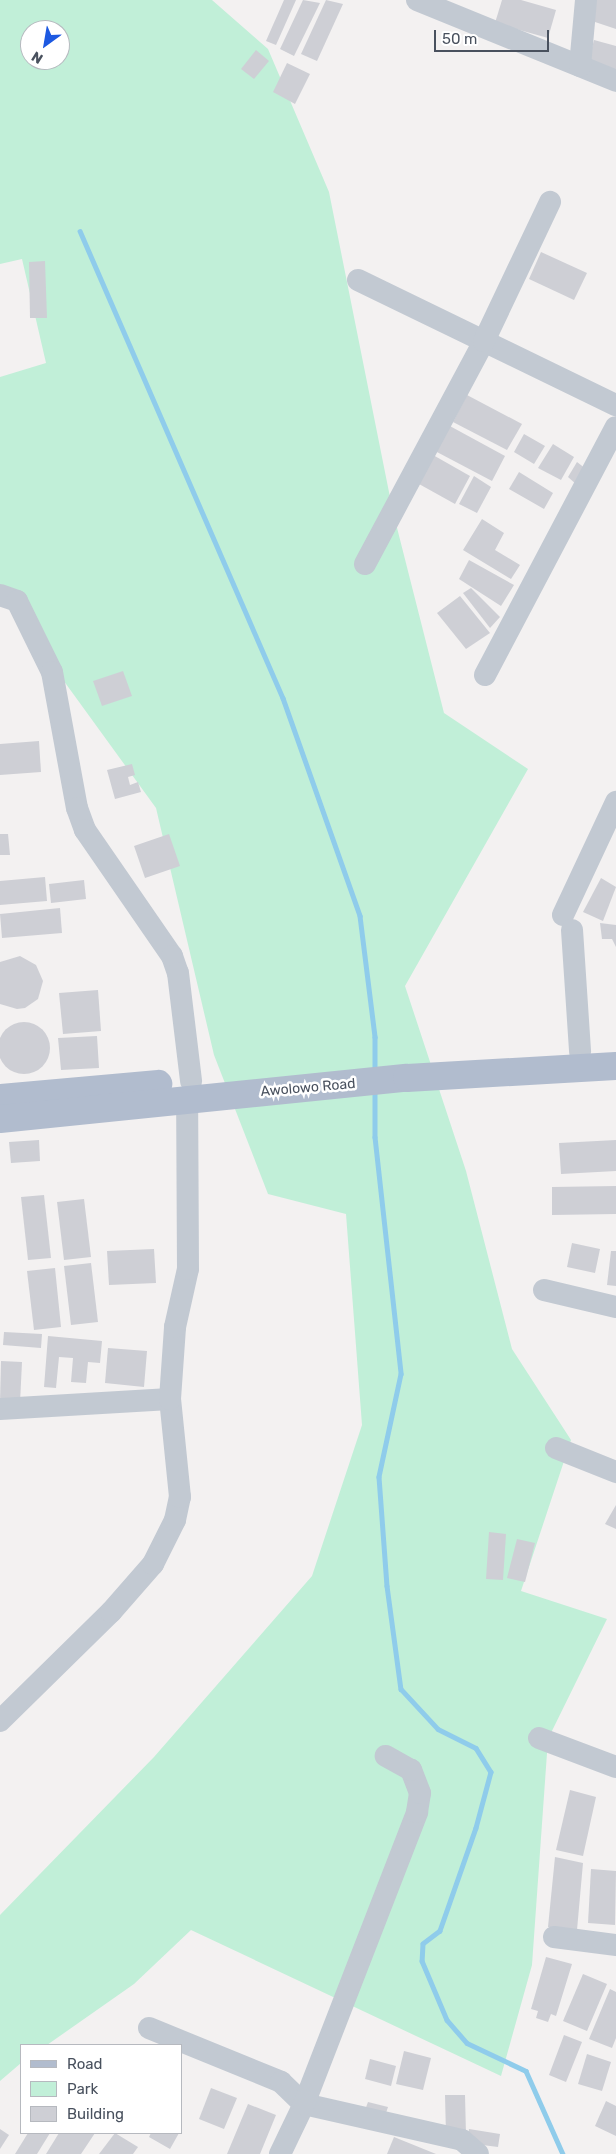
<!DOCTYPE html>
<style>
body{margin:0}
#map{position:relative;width:616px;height:2154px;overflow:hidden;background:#f3f1f1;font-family:Rubik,sans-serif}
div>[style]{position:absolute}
.green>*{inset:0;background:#c1efd8}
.stream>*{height:4.5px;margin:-2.25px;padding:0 2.25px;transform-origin:2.25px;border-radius:2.25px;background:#8fcceb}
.building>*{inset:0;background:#cecfd5}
.round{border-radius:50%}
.minor>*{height:22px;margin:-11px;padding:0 11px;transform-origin:11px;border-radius:11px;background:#c2c9d2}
.major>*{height:28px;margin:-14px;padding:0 14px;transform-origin:14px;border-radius:14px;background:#b1bcce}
span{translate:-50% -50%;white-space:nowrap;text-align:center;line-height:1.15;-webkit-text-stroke:5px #fff;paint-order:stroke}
.street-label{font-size:14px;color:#49515e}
.legend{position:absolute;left:20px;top:2044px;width:162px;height:90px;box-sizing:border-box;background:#fff;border:1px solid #b6b9bf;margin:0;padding:6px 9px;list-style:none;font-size:15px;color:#49515e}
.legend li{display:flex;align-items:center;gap:10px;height:25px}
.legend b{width:25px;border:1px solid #b6b9bf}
.north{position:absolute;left:20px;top:20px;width:50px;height:50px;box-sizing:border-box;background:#fff;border:1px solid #b6b9bf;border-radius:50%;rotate:212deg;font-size:14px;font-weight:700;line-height:20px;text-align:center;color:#49515e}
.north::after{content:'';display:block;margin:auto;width:18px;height:22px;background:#1d59e1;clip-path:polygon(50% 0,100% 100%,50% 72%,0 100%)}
.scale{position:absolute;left:434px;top:30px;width:115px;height:22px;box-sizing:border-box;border:2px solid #49515e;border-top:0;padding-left:6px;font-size:15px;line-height:18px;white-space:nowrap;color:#49515e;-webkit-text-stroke:4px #fff;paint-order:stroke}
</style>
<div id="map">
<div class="green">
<div style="clip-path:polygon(evenodd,0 0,212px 0,268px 49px,329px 192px,393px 512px,444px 713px,528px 769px,405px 986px,466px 1171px,512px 1349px,571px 1440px,521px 1591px,607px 1619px,548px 1739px,532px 1965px,501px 2076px,191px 1930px,134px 1984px,47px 2045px,21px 2045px,21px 2063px,0 2081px,0 1915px,154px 1757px,312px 1576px,362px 1425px,346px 1214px,268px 1194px,214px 1055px,156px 808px,0 593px,0 377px,46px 363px,22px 259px,0 264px,0 0,30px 30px,60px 30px,60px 60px,30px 60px,30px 30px)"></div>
</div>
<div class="stream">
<div style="left:80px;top:231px;width:509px;rotate:66.51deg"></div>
<div style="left:283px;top:698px;width:231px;rotate:70.5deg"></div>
<div style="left:360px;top:916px;width:122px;rotate:82.9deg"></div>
<div style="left:375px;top:1037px;width:37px;rotate:90deg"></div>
<div style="left:375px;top:1091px;width:46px;rotate:90deg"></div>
<div style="left:375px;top:1137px;width:238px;rotate:83.7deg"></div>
<div style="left:401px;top:1374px;width:105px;rotate:102.1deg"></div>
<div style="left:379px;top:1477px;width:109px;rotate:85.8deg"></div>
<div style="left:387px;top:1586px;width:104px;rotate:82.3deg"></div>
<div style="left:401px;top:1689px;width:54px;rotate:47.2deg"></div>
<div style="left:438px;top:1729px;width:42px;rotate:26.6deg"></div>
<div style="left:476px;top:1748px;width:28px;rotate:58deg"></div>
<div style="left:491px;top:1772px;width:58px;rotate:105deg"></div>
<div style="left:476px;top:1828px;width:109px;rotate:109.3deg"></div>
<div style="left:440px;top:1931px;width:21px;rotate:143deg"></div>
<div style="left:423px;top:1944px;width:17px;rotate:93deg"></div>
<div style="left:422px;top:1961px;width:64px;rotate:67deg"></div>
<div style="left:447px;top:2020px;width:30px;rotate:49deg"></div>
<div style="left:467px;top:2043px;width:65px;rotate:25.4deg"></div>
<div style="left:526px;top:2071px;width:91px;rotate:66deg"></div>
</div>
<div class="building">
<div style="clip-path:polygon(284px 0,296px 0,276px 45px,266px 41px)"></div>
<div style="clip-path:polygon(303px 0,320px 3px,294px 56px,280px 49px)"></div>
<div style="clip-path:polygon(326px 0,343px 4px,317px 61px,301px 54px)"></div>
<div style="clip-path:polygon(502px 0,521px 0,556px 10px,548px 38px,495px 23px)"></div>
<div style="clip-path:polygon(595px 0,616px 0,616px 29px,589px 20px)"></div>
<div style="clip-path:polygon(594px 40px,616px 46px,616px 74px,587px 66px)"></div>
<div style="clip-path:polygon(256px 50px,269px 61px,254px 79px,241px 69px)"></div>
<div style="clip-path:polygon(287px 63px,310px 74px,295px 104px,273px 92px)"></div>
<div style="clip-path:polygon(541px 252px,587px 273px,574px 300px,529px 279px)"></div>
<div style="clip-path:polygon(45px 261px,47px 318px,30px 318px,29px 262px)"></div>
<div style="clip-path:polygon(467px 395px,522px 424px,507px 450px,453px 422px)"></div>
<div style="clip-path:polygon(448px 425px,505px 456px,492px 481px,435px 451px)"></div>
<div style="clip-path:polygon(524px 434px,545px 446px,534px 464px,514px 452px)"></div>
<div style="clip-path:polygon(553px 444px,574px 457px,561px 480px,538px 468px)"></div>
<div style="clip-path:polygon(433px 455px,470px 476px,455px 504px,419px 484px)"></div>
<div style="clip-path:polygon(577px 462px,586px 469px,577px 485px,568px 477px)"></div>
<div style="clip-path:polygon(519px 472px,553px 493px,544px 509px,509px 489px)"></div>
<div style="clip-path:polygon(474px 476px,491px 487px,477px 513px,459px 504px)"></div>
<div style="clip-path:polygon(482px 519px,504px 533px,495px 550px,520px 565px,511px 579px,463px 550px)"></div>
<div style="clip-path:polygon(469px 560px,514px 585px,501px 606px,459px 579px)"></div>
<div style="clip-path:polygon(471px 588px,500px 617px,490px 628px,463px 593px)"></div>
<div style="clip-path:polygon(460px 596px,490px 633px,466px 649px,437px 613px)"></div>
<div style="clip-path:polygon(123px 671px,132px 696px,102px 706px,93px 681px)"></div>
<div style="clip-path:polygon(39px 741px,41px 772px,0 775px,0 744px)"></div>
<div style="clip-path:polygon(132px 764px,135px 775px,128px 777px,130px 785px,138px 782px,141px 792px,115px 799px,107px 770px)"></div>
<div style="clip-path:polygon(0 834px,8px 834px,10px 855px,0 855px)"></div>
<div style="clip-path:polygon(169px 834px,180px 866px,145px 878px,134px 846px)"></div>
<div style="clip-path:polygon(45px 877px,47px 901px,0 905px,0 881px)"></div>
<div style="clip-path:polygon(601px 878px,616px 887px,603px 921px,583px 912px)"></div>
<div style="clip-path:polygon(84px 880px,86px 899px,51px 903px,49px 884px)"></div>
<div style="clip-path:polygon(60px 908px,62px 933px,2px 938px,0 914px)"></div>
<div style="clip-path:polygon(600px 923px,616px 925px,616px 947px,612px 939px,602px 939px)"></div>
<div style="clip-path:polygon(20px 956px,36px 965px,43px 981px,38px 999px,25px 1008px,17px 1009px,0 1004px,0 962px)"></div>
<div style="clip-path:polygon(98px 990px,101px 1031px,63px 1034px,59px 993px)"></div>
<div class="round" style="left:-2px;top:1022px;width:52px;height:52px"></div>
<div style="clip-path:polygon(97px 1036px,99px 1068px,61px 1070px,58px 1038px)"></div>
<div style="clip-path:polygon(39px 1140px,40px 1161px,11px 1163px,9px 1142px)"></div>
<div style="clip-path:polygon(616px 1140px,616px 1171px,561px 1174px,559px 1143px)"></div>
<div style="clip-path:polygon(616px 1186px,616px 1214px,552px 1215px,552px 1187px)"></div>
<div style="clip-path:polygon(44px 1195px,51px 1258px,28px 1260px,21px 1197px)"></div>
<div style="clip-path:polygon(84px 1199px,91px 1257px,64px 1260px,57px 1202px)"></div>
<div style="clip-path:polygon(572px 1243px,600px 1249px,595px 1273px,567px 1267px)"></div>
<div style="clip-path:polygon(154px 1249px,156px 1283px,109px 1285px,107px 1251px)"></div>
<div style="clip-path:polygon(611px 1251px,616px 1251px,616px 1286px,607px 1285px)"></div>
<div style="clip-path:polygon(91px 1263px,98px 1322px,71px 1325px,64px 1266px)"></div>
<div style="clip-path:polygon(55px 1268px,61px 1327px,34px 1330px,27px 1271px)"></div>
<div style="clip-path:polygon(4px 1332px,42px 1334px,41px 1348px,3px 1345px)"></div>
<div style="clip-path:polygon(48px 1336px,102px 1341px,100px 1363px,88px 1362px,86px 1383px,71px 1382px,73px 1358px,59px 1357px,56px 1388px,44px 1387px)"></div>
<div style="clip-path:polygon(108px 1348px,147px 1351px,144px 1387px,105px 1383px)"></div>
<div style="clip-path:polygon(1px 1361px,22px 1362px,20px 1403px,0 1402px)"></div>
<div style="clip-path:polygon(616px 1505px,616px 1529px,605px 1524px)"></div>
<div style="clip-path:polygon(489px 1532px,506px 1534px,503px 1580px,486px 1579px)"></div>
<div style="clip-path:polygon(517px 1539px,535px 1543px,525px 1582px,507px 1578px)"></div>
<div style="clip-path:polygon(570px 1790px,596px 1797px,583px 1856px,556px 1850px)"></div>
<div style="clip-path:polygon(555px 1857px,583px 1863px,577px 1930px,548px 1927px)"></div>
<div style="clip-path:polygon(591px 1869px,616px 1871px,615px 1925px,588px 1923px)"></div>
<div style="clip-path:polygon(546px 1957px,572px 1964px,556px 2016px,551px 2014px,548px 2022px,536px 2018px,538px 2011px,531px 2009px)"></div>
<div style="clip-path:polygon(583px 1974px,607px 1984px,587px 2031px,563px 2021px)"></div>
<div style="clip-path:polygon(610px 1989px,616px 1992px,616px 2038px,612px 2048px,589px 2039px)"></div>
<div style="clip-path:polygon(564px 2035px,582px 2042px,566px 2082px,549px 2075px)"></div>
<div style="clip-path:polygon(404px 2051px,431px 2058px,423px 2090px,396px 2084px)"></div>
<div style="clip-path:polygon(587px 2054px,611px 2062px,602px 2091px,578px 2084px)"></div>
<div style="clip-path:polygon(370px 2059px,396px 2066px,391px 2086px,365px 2079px)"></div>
<div style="clip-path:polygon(211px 2088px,237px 2098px,224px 2129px,199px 2119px)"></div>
<div style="clip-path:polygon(445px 2095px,465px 2095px,466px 2135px,446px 2135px)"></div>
<div style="clip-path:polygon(606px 2101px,616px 2106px,616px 2136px,595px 2126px)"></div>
<div style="clip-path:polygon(368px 2102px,388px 2107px,385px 2116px,365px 2110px)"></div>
<div style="clip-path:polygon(248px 2104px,276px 2115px,260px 2154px,227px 2154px)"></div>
<div style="clip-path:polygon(0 2129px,9px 2135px,0 2149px)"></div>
<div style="clip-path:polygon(469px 2129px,500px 2134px,498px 2147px,467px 2143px)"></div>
<div style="clip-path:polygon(28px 2133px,50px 2133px,37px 2154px,15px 2154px)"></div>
<div style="clip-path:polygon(59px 2133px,95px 2133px,81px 2154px,46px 2154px)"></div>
<div style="clip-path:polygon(115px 2133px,138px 2147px,133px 2154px,99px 2154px)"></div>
<div style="clip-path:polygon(151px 2133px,179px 2133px,170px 2149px,149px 2137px)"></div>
<div style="clip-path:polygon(394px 2137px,436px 2154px,387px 2154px)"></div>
</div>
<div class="minor">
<div style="left:417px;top:0;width:215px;rotate:22.1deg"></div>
<div style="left:580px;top:66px;width:66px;rotate:-84.8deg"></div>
<div style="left:358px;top:280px;width:287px;rotate:25.9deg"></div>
<div style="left:365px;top:564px;width:253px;rotate:-61.9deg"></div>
<div style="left:484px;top:341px;width:154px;rotate:-64.6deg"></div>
<div style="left:0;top:595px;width:18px;rotate:19deg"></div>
<div style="left:17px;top:601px;width:79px;rotate:63.8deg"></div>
<div style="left:52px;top:672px;width:138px;rotate:79.6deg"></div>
<div style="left:77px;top:808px;width:23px;rotate:70deg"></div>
<div style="left:85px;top:830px;width:153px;rotate:55.4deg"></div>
<div style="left:172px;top:956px;width:18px;rotate:71deg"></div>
<div style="left:178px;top:973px;width:109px;rotate:83.1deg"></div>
<div style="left:485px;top:675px;width:280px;rotate:-62.2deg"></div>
<div style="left:563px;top:915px;width:125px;rotate:-64.9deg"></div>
<div style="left:572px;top:930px;width:122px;rotate:86.2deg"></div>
<div style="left:544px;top:1290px;width:74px;rotate:13.3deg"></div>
<div style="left:0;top:1409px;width:170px;rotate:-3.4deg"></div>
<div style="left:556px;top:1448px;width:65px;rotate:21.8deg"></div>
<div style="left:0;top:1721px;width:156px;rotate:-44.5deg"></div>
<div style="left:111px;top:1612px;width:64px;rotate:-48.8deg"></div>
<div style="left:153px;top:1564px;width:49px;rotate:-63.4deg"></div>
<div style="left:175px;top:1520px;width:24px;rotate:-78deg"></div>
<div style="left:180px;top:1497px;width:99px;rotate:-95.8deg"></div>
<div style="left:170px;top:1399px;width:72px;rotate:-86deg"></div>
<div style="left:175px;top:1327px;width:59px;rotate:-77.4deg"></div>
<div style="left:188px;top:1269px;width:169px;rotate:-90.3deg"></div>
<div style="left:539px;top:1738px;width:82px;rotate:20.6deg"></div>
<div style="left:554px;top:1937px;width:63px;rotate:7.4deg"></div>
<div style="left:149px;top:2028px;width:143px;rotate:22.2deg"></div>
<div style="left:281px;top:2082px;width:32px;rotate:44deg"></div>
<div style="left:304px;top:2104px;width:162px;rotate:12.8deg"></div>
<div style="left:462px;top:2140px;width:21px;rotate:41deg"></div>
<div style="left:280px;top:2154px;width:55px;rotate:-64.4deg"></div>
<div style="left:304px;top:2104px;width:313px;rotate:-68.8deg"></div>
<div style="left:417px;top:1812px;width:19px;rotate:-81deg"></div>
<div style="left:420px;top:1793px;width:25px;rotate:-111deg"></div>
<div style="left:411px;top:1770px;width:29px;rotate:-151deg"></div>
</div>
<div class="major">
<div style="left:0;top:1098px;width:159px;rotate:-5.1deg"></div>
<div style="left:0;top:1119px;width:409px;rotate:-5.8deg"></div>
<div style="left:407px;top:1078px;width:209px;rotate:-3.3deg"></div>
</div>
<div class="street-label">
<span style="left:308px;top:1088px;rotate:-5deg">Awolowo Road</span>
</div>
<ul class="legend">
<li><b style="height:6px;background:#b1bcce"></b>Road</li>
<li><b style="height:14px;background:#c1efd8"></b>Park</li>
<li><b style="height:14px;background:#cecfd5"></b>Building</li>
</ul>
<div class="north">N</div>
<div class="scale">50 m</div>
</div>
